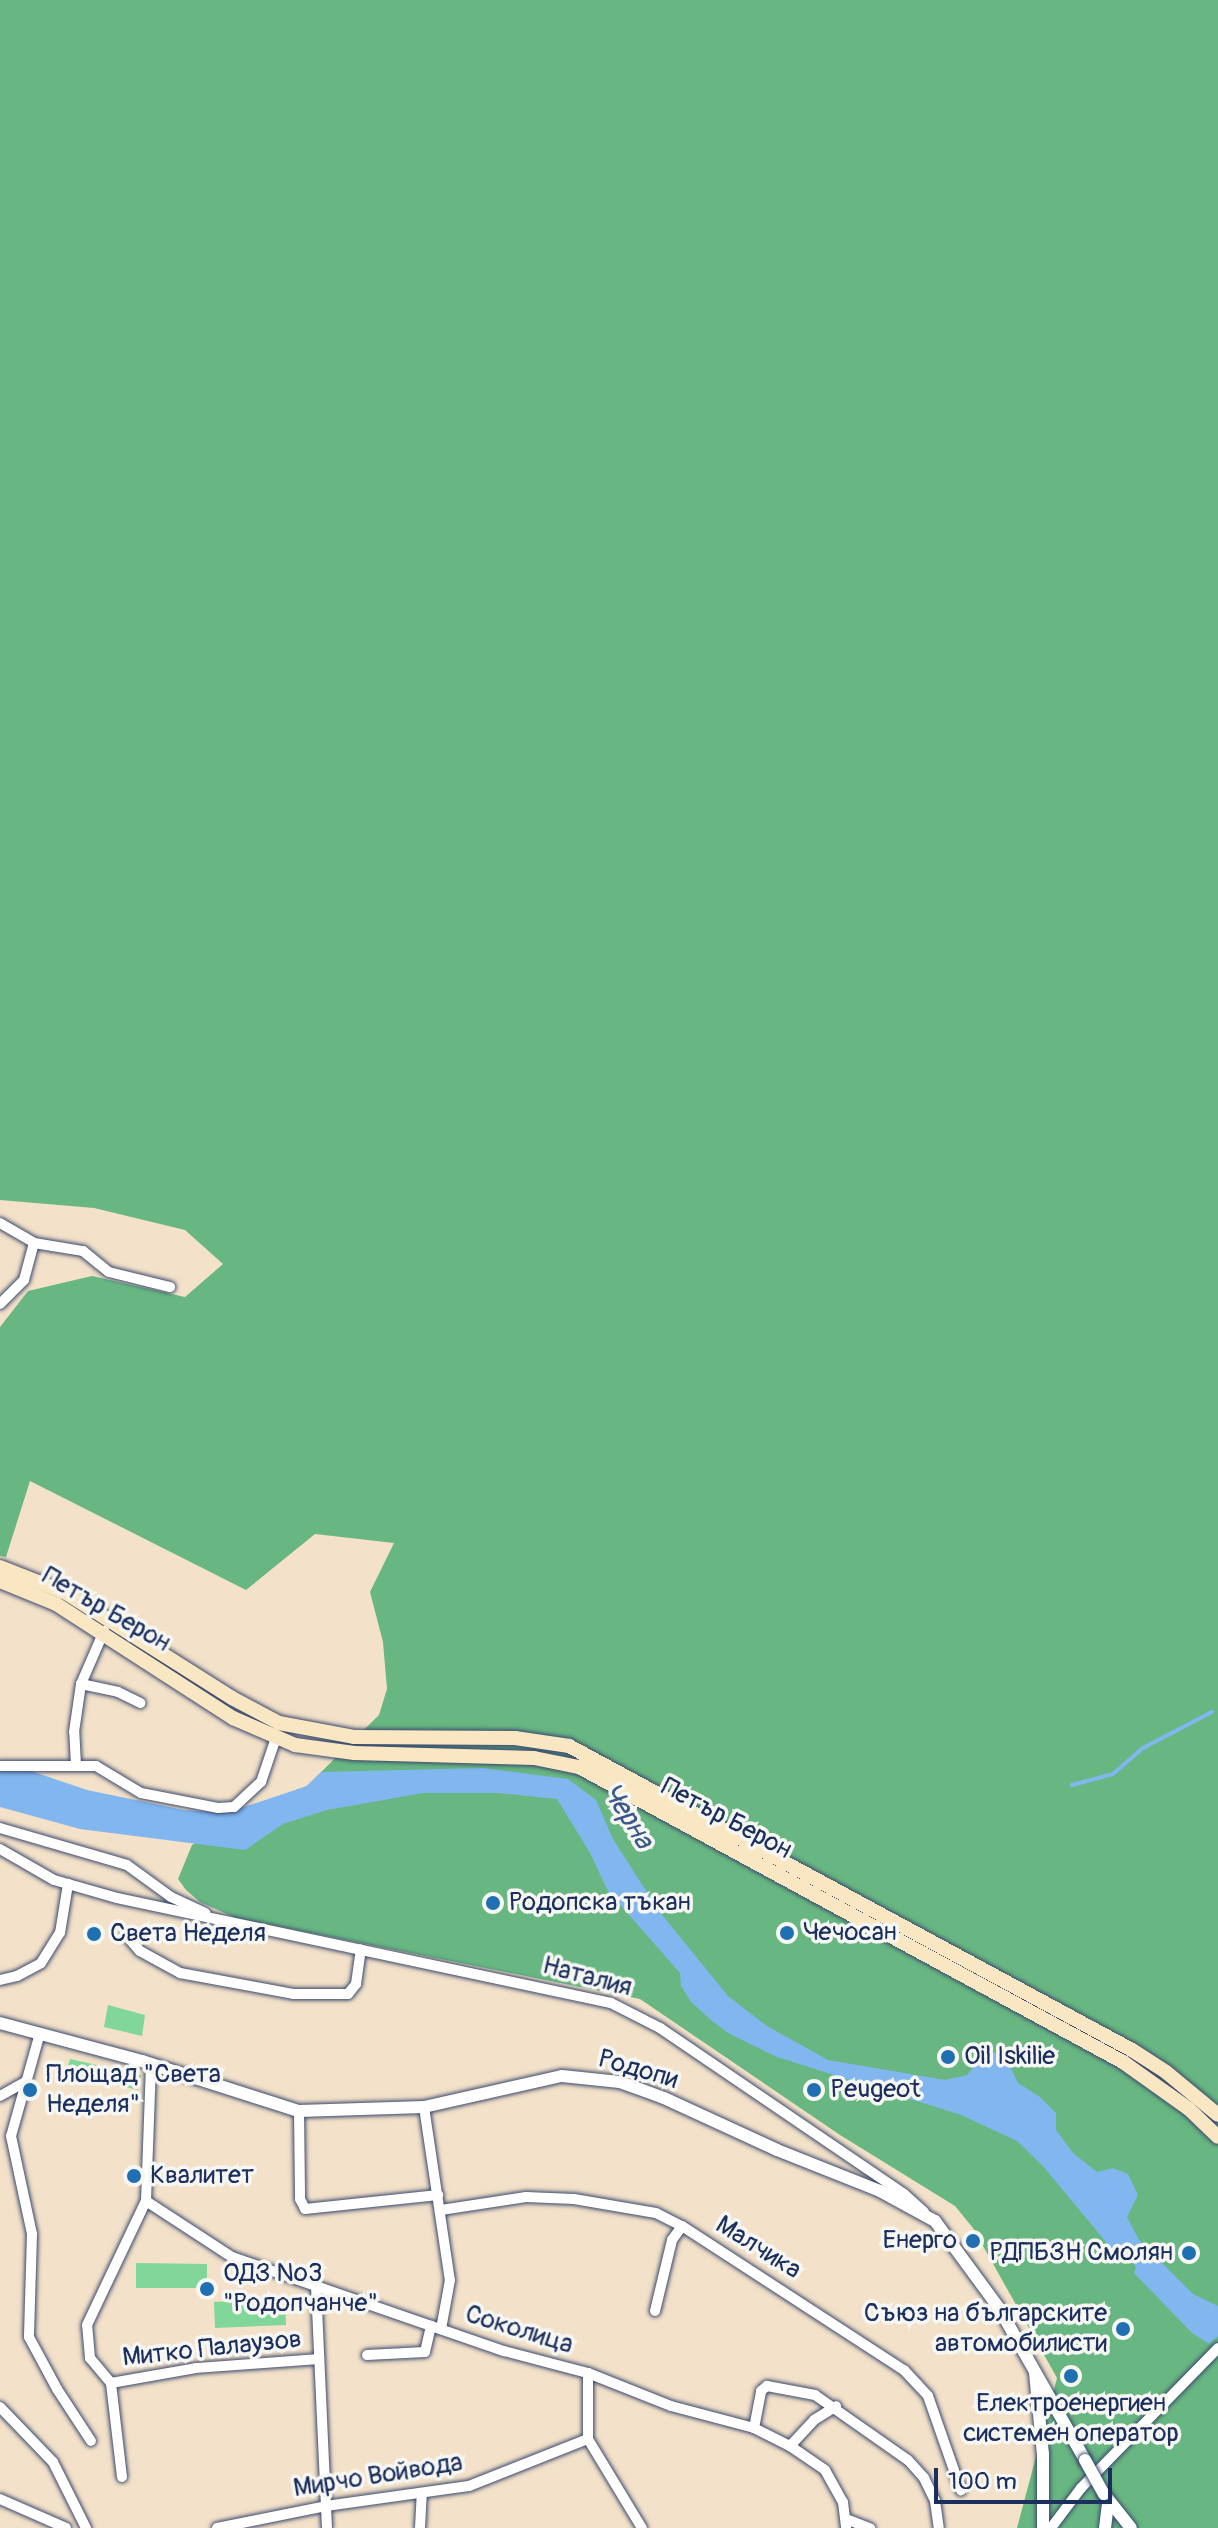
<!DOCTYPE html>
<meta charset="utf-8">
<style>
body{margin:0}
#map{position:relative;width:1218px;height:2528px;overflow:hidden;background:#f3e1c9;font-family:Pangolin,sans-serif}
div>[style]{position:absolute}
.green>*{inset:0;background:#81d69a}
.forest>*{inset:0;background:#68b782}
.water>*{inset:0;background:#81b6ef}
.stream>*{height:4px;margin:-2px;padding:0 2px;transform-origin:2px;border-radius:2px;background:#81b6ef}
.roads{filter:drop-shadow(0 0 2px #3b4a6e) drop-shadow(0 0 2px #3b4a6e)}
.minor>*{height:10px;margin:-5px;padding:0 5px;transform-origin:5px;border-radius:5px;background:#fff}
.tertiary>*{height:12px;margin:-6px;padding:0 6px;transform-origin:6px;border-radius:6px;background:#fff}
.secondary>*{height:14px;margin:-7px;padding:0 7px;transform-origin:7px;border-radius:7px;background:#f9e7c3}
.bridges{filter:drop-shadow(0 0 2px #3b4a6e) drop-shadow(0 0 2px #3b4a6e)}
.tertiary-bridge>*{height:12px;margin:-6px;padding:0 6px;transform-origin:6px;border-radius:6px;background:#fff}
.dots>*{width:22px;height:22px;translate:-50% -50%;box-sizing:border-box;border:4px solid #f6f6f2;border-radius:50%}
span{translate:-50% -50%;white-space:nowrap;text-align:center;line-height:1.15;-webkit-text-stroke:7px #f6f6f2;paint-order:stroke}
.street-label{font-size:26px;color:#1b2f5e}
.poi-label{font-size:26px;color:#1b2f5e}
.left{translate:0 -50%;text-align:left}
.right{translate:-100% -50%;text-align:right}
.water-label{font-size:28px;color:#3a588a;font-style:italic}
.scale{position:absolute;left:934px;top:2468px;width:178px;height:36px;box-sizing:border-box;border:4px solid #1b2f5e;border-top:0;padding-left:10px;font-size:24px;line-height:28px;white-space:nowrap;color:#1b2f5e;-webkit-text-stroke:6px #f6f6f2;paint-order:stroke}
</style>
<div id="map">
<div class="green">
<div style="clip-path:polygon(108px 2005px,145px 2015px,142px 2036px,104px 2027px)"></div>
<div style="clip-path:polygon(70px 2059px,141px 2075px,138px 2090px,66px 2073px)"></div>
<div style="clip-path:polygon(136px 2263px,207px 2264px,207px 2288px,136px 2288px)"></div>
<div style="clip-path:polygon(285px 2298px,286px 2325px,215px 2328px,214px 2302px)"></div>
</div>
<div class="forest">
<div style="clip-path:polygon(0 0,1218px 0,1218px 2528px,1017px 2528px,1057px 2378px,973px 2228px,955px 2206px,840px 2135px,640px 1999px,236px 1918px,200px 1902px,186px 1890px,178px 1879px,192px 1845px,264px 1802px,307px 1786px,379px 1715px,387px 1689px,383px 1642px,370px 1592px,394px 1543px,315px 1534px,246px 1590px,30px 1481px,6px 1557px,0 1556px,0 1327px,28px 1291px,92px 1276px,185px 1297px,223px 1264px,185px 1230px,94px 1208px,0 1200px)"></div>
</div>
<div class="water">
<div style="clip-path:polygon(482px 1768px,568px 1779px,596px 1800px,613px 1839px,659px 1911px,728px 1996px,767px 2026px,828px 2060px,945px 2080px,967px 2075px,989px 2050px,1006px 2058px,1018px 2083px,1040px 2097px,1056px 2113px,1056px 2130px,1073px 2153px,1097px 2172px,1113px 2168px,1128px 2174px,1138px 2195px,1127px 2217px,1139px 2240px,1193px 2294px,1218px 2306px,1218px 2336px,1209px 2344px,1192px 2333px,1134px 2273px,1136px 2267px,1122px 2249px,1111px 2248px,1042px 2165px,1017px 2141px,961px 2115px,777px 2057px,728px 2033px,711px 2020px,691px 2002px,681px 1986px,680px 1973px,608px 1891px,590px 1853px,557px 1799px,498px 1793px,423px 1793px,327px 1810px,283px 1824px,245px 1850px,80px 1829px,0 1807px,0 1769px,28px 1770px,87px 1790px,184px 1810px,226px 1813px,307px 1786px,321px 1772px)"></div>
</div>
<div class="stream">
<div style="left:1072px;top:1785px;width:42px;rotate:-15deg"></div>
<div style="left:1113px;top:1774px;width:40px;rotate:-41deg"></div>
<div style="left:1143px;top:1748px;width:78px;rotate:-27.6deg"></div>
</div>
<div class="roads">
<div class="minor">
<div style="left:0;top:1223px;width:39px;rotate:30deg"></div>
<div style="left:34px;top:1243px;width:50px;rotate:9.3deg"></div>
<div style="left:83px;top:1251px;width:33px;rotate:39deg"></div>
<div style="left:109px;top:1272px;width:63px;rotate:13.8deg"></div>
<div style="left:0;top:1304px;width:34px;rotate:-45deg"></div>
<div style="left:24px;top:1280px;width:38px;rotate:-75deg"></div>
<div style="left:81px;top:1684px;width:38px;rotate:12deg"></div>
<div style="left:118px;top:1692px;width:25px;rotate:26deg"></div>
<div style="left:76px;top:1765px;width:33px;rotate:-93deg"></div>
<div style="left:74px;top:1732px;width:49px;rotate:-81.7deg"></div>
<div style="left:81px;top:1684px;width:58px;rotate:-66.5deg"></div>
<div style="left:0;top:1766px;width:96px"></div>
<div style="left:96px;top:1766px;width:52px;rotate:31deg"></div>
<div style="left:141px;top:1793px;width:78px;rotate:11deg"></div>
<div style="left:218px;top:1808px;width:16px;rotate:-4deg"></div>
<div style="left:234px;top:1807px;width:37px;rotate:-43deg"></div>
<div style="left:261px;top:1782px;width:46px;rotate:-71.2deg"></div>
<div style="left:0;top:1828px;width:132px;rotate:16.2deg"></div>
<div style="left:127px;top:1865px;width:54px;rotate:36deg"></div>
<div style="left:171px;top:1897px;width:38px;rotate:25deg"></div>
<div style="left:0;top:1849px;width:62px;rotate:29.9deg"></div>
<div style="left:54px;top:1880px;width:66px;rotate:15.9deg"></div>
<div style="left:117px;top:1898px;width:505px;rotate:12deg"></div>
<div style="left:611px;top:2003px;width:55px;rotate:27deg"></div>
<div style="left:660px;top:2028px;width:295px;rotate:34.2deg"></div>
<div style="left:904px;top:2194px;width:27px;rotate:42deg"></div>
<div style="left:126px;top:1935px;width:21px;rotate:49deg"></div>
<div style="left:140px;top:1951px;width:46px;rotate:28.8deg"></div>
<div style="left:180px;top:1973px;width:115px;rotate:10.5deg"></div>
<div style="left:293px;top:1994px;width:55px"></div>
<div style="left:348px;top:1994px;width:13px;rotate:-51deg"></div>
<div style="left:356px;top:1984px;width:35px;rotate:-82deg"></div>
<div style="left:0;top:1980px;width:17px;rotate:-13deg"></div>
<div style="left:17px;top:1976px;width:27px;rotate:-28deg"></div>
<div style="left:41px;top:1963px;width:36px;rotate:-58deg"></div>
<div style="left:60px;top:1933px;width:50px;rotate:-80.7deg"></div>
<div style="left:40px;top:2033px;width:107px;rotate:105.7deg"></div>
<div style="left:11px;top:2136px;width:100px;rotate:77.9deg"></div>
<div style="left:32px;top:2234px;width:103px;rotate:91.7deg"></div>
<div style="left:29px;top:2337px;width:59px;rotate:61.7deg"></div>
<div style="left:57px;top:2389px;width:62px;rotate:56.8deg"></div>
<div style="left:0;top:2096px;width:31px;rotate:-29deg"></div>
<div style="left:424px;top:2107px;width:175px;rotate:81.5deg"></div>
<div style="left:450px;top:2280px;width:50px;rotate:100.4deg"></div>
<div style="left:299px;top:2111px;width:88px;rotate:89.3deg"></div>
<div style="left:300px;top:2199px;width:11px;rotate:63deg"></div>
<div style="left:305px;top:2209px;width:134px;rotate:-6deg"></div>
<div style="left:146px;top:2201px;width:103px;rotate:33.1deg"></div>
<div style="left:232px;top:2257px;width:288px;rotate:19.1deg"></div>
<div style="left:504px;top:2351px;width:87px;rotate:14.7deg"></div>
<div style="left:588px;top:2373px;width:89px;rotate:21.7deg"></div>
<div style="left:671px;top:2406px;width:86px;rotate:14.8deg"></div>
<div style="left:754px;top:2428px;width:40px;rotate:26.6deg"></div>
<div style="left:790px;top:2446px;width:42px;rotate:34.4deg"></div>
<div style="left:825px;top:2470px;width:37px;rotate:61deg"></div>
<div style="left:843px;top:2502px;width:26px;rotate:83deg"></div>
<div style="left:441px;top:2210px;width:86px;rotate:-8.7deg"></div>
<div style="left:526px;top:2197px;width:48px;rotate:2.4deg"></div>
<div style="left:574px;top:2199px;width:83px;rotate:9.7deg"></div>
<div style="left:656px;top:2213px;width:29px;rotate:27deg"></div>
<div style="left:682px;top:2226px;width:265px;rotate:33deg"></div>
<div style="left:904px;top:2370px;width:35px;rotate:47deg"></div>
<div style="left:928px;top:2396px;width:100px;rotate:70.7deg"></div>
<div style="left:316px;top:2286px;width:242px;rotate:87.4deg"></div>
<div style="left:655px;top:2311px;width:73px;rotate:-76.5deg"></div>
<div style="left:672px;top:2240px;width:17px;rotate:-54deg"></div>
<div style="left:367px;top:2355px;width:58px;rotate:-3deg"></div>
<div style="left:425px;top:2352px;width:27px;rotate:-77deg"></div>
<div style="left:588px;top:2373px;width:66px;rotate:90deg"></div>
<div style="left:588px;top:2439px;width:104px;rotate:58.8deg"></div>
<div style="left:111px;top:2383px;width:86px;rotate:-10deg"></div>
<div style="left:196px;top:2368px;width:122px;rotate:-4.2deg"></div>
<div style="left:0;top:2407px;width:76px;rotate:46.1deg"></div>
<div style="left:53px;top:2462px;width:74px;rotate:63.4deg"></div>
<div style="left:754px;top:2428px;width:38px;rotate:-79deg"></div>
<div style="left:761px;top:2391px;width:8px;rotate:-40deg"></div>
<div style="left:767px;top:2386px;width:49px;rotate:10.6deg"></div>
<div style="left:815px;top:2395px;width:113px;rotate:35deg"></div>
<div style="left:908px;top:2460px;width:24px;rotate:48deg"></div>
<div style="left:924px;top:2478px;width:25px;rotate:64deg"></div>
<div style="left:935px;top:2501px;width:27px;rotate:82deg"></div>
<div style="left:790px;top:2446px;width:35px;rotate:-47deg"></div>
<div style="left:814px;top:2420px;width:26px;rotate:-32deg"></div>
<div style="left:122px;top:2477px;width:95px;rotate:-96.7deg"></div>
<div style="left:111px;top:2383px;width:33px;rotate:-130deg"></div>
<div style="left:90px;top:2358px;width:33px;rotate:-95deg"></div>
<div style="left:87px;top:2325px;width:137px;rotate:-64.6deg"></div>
<div style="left:146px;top:2201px;width:137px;rotate:-87.9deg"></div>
<div style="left:0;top:2499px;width:72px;rotate:23.7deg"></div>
<div style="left:846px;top:2519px;width:26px;rotate:21deg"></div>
<div style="left:217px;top:2528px;width:111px;rotate:-11.4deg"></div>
<div style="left:326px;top:2506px;width:144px;rotate:-8deg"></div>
<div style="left:469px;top:2486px;width:128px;rotate:-21.6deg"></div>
<div style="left:420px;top:2528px;width:35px;rotate:-87deg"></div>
<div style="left:1051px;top:2528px;width:50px;rotate:-53.1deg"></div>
<div style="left:1081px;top:2488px;width:196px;rotate:-45.6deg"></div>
</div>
<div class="tertiary">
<div style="left:0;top:2023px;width:147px;rotate:15deg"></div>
<div style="left:142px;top:2061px;width:165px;rotate:17.7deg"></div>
<div style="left:299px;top:2111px;width:125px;rotate:-1.8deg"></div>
<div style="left:424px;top:2107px;width:141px;rotate:-12.7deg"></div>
<div style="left:562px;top:2076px;width:58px;rotate:5.9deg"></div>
<div style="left:620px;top:2082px;width:47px;rotate:20deg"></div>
<div style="left:664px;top:2098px;width:124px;rotate:24.7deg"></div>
<div style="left:777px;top:2150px;width:111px;rotate:21.7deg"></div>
<div style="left:880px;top:2191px;width:63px;rotate:28.6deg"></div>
<div style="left:935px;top:2221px;width:108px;rotate:53.7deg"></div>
<div style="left:999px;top:2308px;width:175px;rotate:60.5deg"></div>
<div style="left:1035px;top:2373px;width:81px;rotate:84.4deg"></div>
<div style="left:1043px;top:2454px;width:74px;rotate:90deg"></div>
<div style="left:1104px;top:2494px;width:43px;rotate:51.5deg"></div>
<div style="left:1105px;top:2528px;width:25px;rotate:-83deg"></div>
</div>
<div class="secondary">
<div style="left:0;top:1567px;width:71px;rotate:21.5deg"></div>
<div style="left:66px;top:1593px;width:196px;rotate:32.3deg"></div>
<div style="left:232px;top:1698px;width:53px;rotate:28deg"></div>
<div style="left:279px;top:1723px;width:76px;rotate:10.6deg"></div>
<div style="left:354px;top:1737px;width:161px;rotate:0.4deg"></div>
<div style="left:515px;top:1738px;width:55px;rotate:8.4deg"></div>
<div style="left:569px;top:1746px;width:640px;rotate:28.37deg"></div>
<div style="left:1132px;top:2050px;width:40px;rotate:32.9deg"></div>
<div style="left:1166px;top:2072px;width:67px;rotate:39.6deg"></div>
<div style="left:0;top:1581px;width:61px;rotate:22.3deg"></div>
<div style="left:56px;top:1604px;width:211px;rotate:32.8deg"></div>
<div style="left:233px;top:1718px;width:68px;rotate:23.5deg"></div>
<div style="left:295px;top:1745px;width:60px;rotate:7.7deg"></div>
<div style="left:354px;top:1753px;width:180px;rotate:1.6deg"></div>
<div style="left:534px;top:1758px;width:46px;rotate:11.3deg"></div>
<div style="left:579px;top:1767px;width:619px;rotate:28.47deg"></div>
<div style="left:1123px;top:2062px;width:81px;rotate:35.5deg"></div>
<div style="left:1189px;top:2109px;width:40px;rotate:44deg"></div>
</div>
</div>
<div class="bridges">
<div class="tertiary-bridge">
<div style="left:1085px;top:2460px;width:39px;rotate:61deg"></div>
</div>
</div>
<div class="dots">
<div style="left:493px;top:1903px;background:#1f6fb2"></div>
<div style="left:787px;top:1933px;background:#1f6fb2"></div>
<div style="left:94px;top:1934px;background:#1f6fb2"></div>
<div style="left:948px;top:2057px;background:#1f6fb2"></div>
<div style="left:30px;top:2090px;background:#1f6fb2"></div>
<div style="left:814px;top:2090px;background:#1f6fb2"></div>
<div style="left:134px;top:2176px;background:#1f6fb2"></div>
<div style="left:973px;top:2241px;background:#1f6fb2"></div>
<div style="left:1189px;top:2253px;background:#1f6fb2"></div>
<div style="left:207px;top:2289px;background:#1f6fb2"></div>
<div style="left:1123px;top:2329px;background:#1f6fb2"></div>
<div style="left:1071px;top:2376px;background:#1f6fb2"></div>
</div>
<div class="street-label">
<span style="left:106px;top:1610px;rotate:30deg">Петър Берон</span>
<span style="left:726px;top:1819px;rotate:28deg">Петър Берон</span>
<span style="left:587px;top:1977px;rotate:15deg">Наталия</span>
<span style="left:638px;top:2070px;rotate:16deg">Родопи</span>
<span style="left:758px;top:2248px;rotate:32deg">Малчика</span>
<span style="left:519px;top:2330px;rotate:17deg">Соколица</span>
<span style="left:212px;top:2349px;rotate:-6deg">Митко Палаузов</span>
<span style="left:378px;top:2476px;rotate:-9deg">Мирчо Войвода</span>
</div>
<div class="poi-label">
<span class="left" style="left:509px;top:1903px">Родопска тъкан</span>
<span class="left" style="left:803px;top:1933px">Чечосан</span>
<span class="left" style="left:110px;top:1934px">Света Неделя</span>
<span class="left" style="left:964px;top:2057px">Oil Iskilie</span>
<span class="left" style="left:46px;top:2090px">Площад "Света<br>Неделя"</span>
<span class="left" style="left:830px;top:2090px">Peugeot</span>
<span class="left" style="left:150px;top:2176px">Квалитет</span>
<span class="right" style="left:957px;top:2241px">Енерго</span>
<span class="right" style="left:1173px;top:2253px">РДПБЗН Смолян</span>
<span class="left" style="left:223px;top:2289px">ОДЗ №3<br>"Родопчанче"</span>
<span class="right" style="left:1107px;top:2329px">Съюз на българските<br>автомобилисти</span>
<span style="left:1071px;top:2419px">Електроенергиен<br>системен оператор</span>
</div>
<div class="water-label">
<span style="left:627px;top:1816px;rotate:58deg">Черна</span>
</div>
<div class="scale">100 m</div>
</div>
